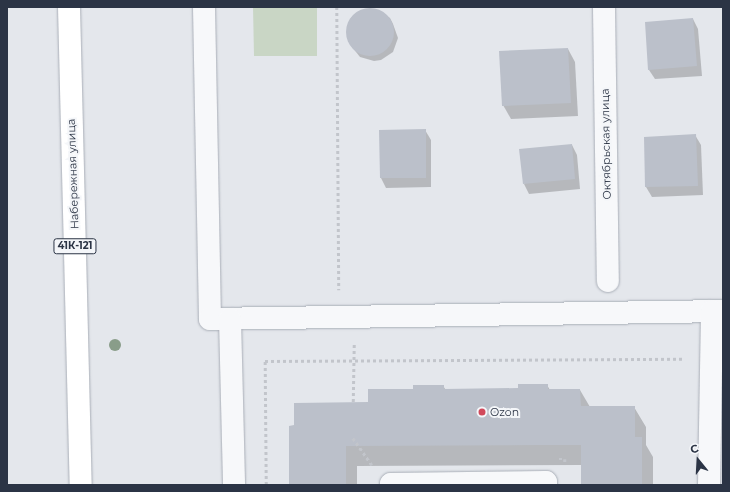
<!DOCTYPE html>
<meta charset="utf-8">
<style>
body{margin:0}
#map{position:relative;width:730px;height:492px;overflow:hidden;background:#e4e7ec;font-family:Montserrat,sans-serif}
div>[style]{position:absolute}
.green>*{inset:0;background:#c9d6c5}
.shadow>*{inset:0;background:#0003}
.building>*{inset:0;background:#bbc0ca}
.round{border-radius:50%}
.path>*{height:2.5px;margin-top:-1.25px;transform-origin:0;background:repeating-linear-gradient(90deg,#c2c5cb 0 3px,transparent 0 6px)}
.roads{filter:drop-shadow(0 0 1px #a9aeb7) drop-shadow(0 0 1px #a9aeb7)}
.minor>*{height:22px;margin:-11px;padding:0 11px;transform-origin:11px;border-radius:11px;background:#f7f8fa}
.major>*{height:22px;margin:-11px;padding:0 11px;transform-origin:11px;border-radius:11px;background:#fff}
.trees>*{width:12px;height:12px;margin:-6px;border-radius:50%;background:#899d89}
.dots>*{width:11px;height:11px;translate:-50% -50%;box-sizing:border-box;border:2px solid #f4f6f9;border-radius:50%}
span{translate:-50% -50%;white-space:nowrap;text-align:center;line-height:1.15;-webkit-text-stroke:4px #f4f6f9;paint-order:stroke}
.shield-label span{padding:1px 3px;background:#f4f6f9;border:1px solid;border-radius:3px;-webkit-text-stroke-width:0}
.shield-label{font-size:10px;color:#2b3445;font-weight:700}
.street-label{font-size:11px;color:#2b3445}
.poi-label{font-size:11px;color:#2b3445}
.left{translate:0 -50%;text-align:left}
.frame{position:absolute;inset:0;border:8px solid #2b3445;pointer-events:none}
.north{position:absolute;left:678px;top:440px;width:40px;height:40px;-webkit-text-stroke:3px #f4f6f9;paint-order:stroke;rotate:342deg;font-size:11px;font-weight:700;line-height:16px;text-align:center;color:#2b3445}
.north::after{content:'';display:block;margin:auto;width:14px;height:18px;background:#2b3445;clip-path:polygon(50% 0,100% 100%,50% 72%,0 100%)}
</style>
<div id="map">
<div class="green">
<div style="clip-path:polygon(253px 7px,317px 7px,317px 56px,254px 56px)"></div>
</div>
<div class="shadow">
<div style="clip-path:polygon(363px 10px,378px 10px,390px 18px,393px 24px,398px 38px,393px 52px,381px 60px,374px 61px,360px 57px,352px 47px,347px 32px,351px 18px)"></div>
<div style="clip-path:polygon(693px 19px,698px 29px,702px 76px,655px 79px,649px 70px)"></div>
<div style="clip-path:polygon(568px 49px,575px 62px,578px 116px,511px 119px,503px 105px)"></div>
<div style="clip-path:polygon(425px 130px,431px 140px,431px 187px,386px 188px,381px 178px,380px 131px)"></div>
<div style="clip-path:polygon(695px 135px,701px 145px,703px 195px,652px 197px,646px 187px,645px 138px)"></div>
<div style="clip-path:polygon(572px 145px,577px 155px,580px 189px,529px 194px,524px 184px)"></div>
<div style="clip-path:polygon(547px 385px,550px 390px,580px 390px,590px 407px,634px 407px,646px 427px,646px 445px,653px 457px,653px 485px,582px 485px,582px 465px,357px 466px,357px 485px,290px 485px,369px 403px,414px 390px,443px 386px,446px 390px,519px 389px)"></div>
</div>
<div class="building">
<div class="round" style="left:346px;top:8px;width:48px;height:48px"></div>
<div style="clip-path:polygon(693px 18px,697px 66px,648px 70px,645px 22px)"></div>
<div style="clip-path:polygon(568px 48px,571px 103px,502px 106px,499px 51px)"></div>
<div style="clip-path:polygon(426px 129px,426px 178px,380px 178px,379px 130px)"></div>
<div style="clip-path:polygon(696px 134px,698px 186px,645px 187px,644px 137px)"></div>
<div style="clip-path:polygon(572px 144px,575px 179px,523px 184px,519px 149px)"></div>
<div style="clip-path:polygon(518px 384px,548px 384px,548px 389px,580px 389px,581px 406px,635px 406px,635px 437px,642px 437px,642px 485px,581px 485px,581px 445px,537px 445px,346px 446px,346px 485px,289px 485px,289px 426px,294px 425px,294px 403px,368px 402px,368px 389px,413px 389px,413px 385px,444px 385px,444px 389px,518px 388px)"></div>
</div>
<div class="path">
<div style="left:337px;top:7px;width:283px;rotate:89.6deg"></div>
<div style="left:353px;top:402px;width:59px;rotate:-89deg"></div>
<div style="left:353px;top:438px;width:33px;rotate:55deg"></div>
<div style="left:559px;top:459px;width:6px"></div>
<div style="left:565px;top:459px;width:5px;rotate:90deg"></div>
<div style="left:266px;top:485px;width:124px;rotate:-90.5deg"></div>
<div style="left:265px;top:361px;width:420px;rotate:-0.3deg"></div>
</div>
<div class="roads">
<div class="minor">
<div style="left:204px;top:7px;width:312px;rotate:88.9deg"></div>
<div style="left:210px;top:319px;width:513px;rotate:-0.89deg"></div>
<div style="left:604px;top:7px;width:274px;rotate:89.2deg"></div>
<div style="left:230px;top:319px;width:166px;rotate:88.6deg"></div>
<div style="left:391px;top:485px;width:1px;rotate:-90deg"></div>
<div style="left:391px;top:484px;width:155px;rotate:-0.7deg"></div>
<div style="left:546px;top:482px;width:3px;rotate:90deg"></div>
<div style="left:709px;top:485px;width:174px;rotate:-89deg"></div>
</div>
<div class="major">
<div style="left:69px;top:7px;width:478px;rotate:88.6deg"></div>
</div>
</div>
<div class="trees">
<div style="left:115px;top:345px"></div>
</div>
<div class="dots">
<div style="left:482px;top:412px;background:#d1495b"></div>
</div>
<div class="shield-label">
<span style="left:75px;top:246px">41К-121</span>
</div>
<div class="street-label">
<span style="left:606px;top:144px;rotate:-91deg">Октябрьская улица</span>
<span style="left:73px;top:174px;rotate:-92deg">Набережная улица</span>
</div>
<div class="poi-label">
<span class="left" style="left:490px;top:412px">Ozon</span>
</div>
<div class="frame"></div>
<div class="north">С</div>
</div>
